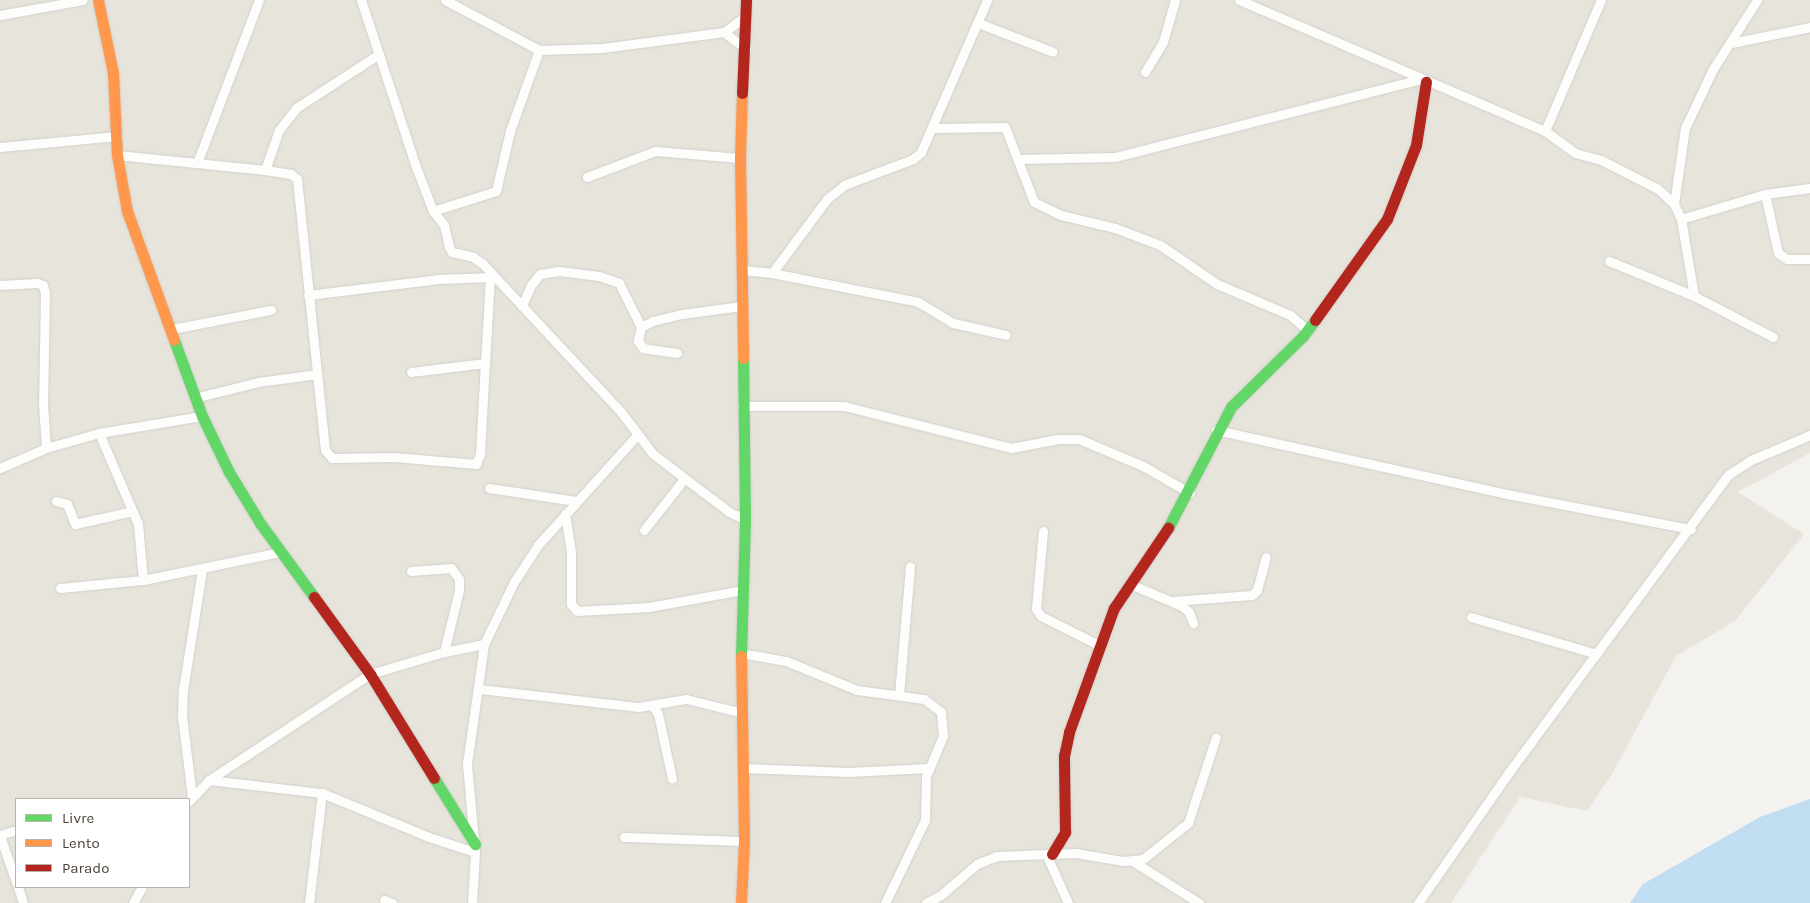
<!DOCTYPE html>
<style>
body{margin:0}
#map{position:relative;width:1810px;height:903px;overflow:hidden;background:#f4f2ee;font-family:Karla,sans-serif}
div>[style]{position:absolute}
.residential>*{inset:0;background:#e7e4dc}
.water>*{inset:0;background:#c0ddf1}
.roads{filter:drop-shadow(0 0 1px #d2d0cb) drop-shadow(0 0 1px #d2d0cb)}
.street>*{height:9px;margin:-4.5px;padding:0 4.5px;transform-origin:4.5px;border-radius:4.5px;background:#fdfdfc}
.fast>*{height:11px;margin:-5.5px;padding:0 5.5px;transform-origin:5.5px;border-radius:5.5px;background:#63d668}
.slow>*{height:11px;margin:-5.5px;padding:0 5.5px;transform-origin:5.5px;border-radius:5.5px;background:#ff974d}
.jam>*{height:11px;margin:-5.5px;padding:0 5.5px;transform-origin:5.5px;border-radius:5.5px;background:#b3261e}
span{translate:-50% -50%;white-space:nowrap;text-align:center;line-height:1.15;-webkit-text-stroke:4.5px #fff;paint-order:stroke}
.legend{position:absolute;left:15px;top:798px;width:175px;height:90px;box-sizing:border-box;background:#fff;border:1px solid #b7b4b0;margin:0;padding:6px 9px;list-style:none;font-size:15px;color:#4b4439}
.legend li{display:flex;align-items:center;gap:10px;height:25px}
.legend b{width:25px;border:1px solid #b7b4b0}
</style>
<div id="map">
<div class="residential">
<div style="clip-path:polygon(evenodd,0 0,1810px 0,1810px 453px,1738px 492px,1804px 534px,1735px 621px,1676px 656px,1612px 774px,1587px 811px,1520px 797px,1451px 903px,0 903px,0 0,16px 799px,189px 799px,189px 887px,16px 887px,16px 799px)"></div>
</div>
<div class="water">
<div style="clip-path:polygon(1810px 799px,1810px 903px,1630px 903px,1643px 884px,1760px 817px)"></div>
</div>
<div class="roads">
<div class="street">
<div style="left:361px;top:0;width:176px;rotate:71.8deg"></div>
<div style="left:416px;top:167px;width:47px;rotate:68.9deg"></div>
<div style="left:433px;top:211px;width:18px;rotate:52deg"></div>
<div style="left:444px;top:225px;width:23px;rotate:77deg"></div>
<div style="left:449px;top:247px;width:6px;rotate:59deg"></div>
<div style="left:452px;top:252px;width:22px;rotate:13deg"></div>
<div style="left:473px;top:257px;width:12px;rotate:35deg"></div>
<div style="left:483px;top:264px;width:202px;rotate:47deg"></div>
<div style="left:621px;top:412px;width:53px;rotate:52.7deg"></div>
<div style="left:653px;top:454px;width:96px;rotate:37.3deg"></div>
<div style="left:729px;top:512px;width:17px;rotate:24deg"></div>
<div style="left:445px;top:0;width:106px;rotate:28deg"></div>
<div style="left:539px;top:50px;width:63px;rotate:-1.8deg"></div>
<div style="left:602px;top:48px;width:123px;rotate:-7.5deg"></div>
<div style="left:724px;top:32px;width:27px;rotate:-36deg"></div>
<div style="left:1239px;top:0;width:333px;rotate:23.2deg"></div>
<div style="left:1545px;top:131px;width:37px;rotate:36deg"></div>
<div style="left:1575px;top:153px;width:27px;rotate:15deg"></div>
<div style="left:1601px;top:160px;width:64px;rotate:27deg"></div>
<div style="left:1658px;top:189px;width:22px;rotate:43deg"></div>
<div style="left:1674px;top:204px;width:17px;rotate:65deg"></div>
<div style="left:1681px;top:219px;width:78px;rotate:80.4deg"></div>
<div style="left:1694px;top:296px;width:89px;rotate:27.4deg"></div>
<div style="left:0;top:15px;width:84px;rotate:-10.2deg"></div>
<div style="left:978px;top:23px;width:80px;rotate:21.1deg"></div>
<div style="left:724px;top:32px;width:28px;rotate:38deg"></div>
<div style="left:1731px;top:43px;width:81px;rotate:-11.4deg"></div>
<div style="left:1145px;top:72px;width:35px;rotate:-59deg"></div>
<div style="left:1163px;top:42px;width:44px;rotate:-74.1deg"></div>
<div style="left:934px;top:128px;width:71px;rotate:-0.8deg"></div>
<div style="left:1005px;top:127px;width:80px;rotate:68.9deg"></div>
<div style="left:1034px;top:202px;width:30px;rotate:26deg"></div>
<div style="left:1061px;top:215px;width:56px;rotate:13.5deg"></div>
<div style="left:1115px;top:228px;width:48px;rotate:20.7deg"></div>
<div style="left:1160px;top:245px;width:69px;rotate:34.4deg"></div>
<div style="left:1217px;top:284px;width:79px;rotate:23deg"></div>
<div style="left:1290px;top:315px;width:23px;rotate:41deg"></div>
<div style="left:1545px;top:131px;width:142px;rotate:-66.9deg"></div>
<div style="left:0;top:147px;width:118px;rotate:-5.4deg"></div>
<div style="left:117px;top:155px;width:149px;rotate:5.8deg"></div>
<div style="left:265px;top:170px;width:26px;rotate:9deg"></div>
<div style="left:291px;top:174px;width:8px;rotate:40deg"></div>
<div style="left:297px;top:179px;width:272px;rotate:84.1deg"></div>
<div style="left:325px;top:450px;width:11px;rotate:49deg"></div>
<div style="left:332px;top:458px;width:62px;rotate:-0.9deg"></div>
<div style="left:394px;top:457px;width:82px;rotate:4.9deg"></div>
<div style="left:476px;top:464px;width:11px;rotate:-68deg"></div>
<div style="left:480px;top:454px;width:91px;rotate:-86.9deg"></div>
<div style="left:1018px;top:159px;width:97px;rotate:-1.2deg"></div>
<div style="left:1115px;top:157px;width:316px;rotate:-14.3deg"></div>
<div style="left:197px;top:163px;width:174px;rotate:-69.2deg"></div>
<div style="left:265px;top:170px;width:42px;rotate:-70.7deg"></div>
<div style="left:279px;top:130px;width:28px;rotate:-52deg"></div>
<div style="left:296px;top:108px;width:99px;rotate:-33deg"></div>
<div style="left:587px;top:177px;width:73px;rotate:-20.9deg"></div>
<div style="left:655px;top:151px;width:85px;rotate:4.7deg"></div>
<div style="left:1765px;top:194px;width:60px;rotate:77.6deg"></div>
<div style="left:1778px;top:253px;width:11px;rotate:34deg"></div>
<div style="left:1787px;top:259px;width:23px"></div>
<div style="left:1674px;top:204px;width:77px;rotate:-81.8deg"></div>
<div style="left:1685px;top:128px;width:65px;rotate:-64.6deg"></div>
<div style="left:1713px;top:69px;width:82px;rotate:-57.5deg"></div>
<div style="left:433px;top:211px;width:66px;rotate:-17.6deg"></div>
<div style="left:496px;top:191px;width:62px;rotate:-76.9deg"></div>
<div style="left:510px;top:131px;width:86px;rotate:-70.3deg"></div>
<div style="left:1681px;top:219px;width:88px;rotate:-16.6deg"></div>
<div style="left:1765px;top:194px;width:45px;rotate:-7.6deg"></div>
<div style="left:1609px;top:261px;width:92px;rotate:22.4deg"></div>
<div style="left:743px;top:270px;width:29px;rotate:6deg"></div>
<div style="left:772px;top:273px;width:92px;rotate:-53.4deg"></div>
<div style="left:827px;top:199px;width:22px;rotate:-39deg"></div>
<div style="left:844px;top:185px;width:74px;rotate:-20.6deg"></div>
<div style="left:913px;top:159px;width:11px;rotate:-41deg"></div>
<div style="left:921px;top:152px;width:166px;rotate:-66.5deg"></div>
<div style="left:772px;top:273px;width:149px;rotate:11.2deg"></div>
<div style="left:918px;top:302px;width:41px;rotate:31deg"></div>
<div style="left:953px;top:323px;width:54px;rotate:12.8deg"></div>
<div style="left:0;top:285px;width:37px;rotate:-3deg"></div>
<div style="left:37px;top:283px;width:6px;rotate:18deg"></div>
<div style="left:43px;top:285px;width:8px;rotate:76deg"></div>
<div style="left:45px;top:293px;width:111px;rotate:91deg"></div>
<div style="left:43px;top:404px;width:44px;rotate:86.1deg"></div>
<div style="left:308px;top:295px;width:132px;rotate:-7deg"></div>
<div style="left:439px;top:279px;width:54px;rotate:-2.1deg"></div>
<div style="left:522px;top:306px;width:23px;rotate:-67deg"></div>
<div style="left:531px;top:285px;width:14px;rotate:-51deg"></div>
<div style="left:540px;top:274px;width:19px;rotate:-9deg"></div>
<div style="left:559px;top:271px;width:40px;rotate:7.1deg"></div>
<div style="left:599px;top:276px;width:21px;rotate:19deg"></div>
<div style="left:619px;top:283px;width:49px;rotate:63.4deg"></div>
<div style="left:172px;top:329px;width:101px;rotate:-10.9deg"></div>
<div style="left:677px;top:353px;width:34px;rotate:-172deg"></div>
<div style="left:643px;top:348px;width:9px;rotate:-126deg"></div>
<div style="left:638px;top:341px;width:14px;rotate:-78deg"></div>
<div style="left:641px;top:327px;width:13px;rotate:-27deg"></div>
<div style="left:653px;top:321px;width:30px;rotate:-14deg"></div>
<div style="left:682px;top:314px;width:60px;rotate:-7.7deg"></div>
<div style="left:411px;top:372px;width:75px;rotate:-6.9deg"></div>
<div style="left:485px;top:363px;width:86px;rotate:-86.7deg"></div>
<div style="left:194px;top:398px;width:66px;rotate:-14deg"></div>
<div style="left:258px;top:382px;width:60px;rotate:-7.7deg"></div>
<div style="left:742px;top:406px;width:102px"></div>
<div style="left:844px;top:406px;width:172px;rotate:14.1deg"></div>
<div style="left:1011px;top:448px;width:48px;rotate:-10.8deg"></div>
<div style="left:1058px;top:439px;width:21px"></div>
<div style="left:1079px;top:439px;width:69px;rotate:22.9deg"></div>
<div style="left:1143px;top:466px;width:54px;rotate:29.9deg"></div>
<div style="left:1216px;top:430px;width:303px;rotate:12.4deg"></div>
<div style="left:1512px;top:495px;width:182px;rotate:10.8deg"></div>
<div style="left:99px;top:433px;width:99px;rotate:66.8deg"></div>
<div style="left:138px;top:524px;width:56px;rotate:84.9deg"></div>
<div style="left:0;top:468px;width:50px;rotate:-23.5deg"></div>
<div style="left:46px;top:448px;width:55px;rotate:-15.8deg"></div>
<div style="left:99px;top:433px;width:104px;rotate:-9.4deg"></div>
<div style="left:489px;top:488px;width:88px;rotate:8.5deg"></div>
<div style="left:56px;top:501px;width:11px;rotate:15deg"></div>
<div style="left:67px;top:504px;width:22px;rotate:68deg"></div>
<div style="left:75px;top:524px;width:59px;rotate:-12.6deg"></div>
<div style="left:565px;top:514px;width:38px;rotate:81deg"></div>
<div style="left:571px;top:552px;width:52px;rotate:90deg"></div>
<div style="left:571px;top:604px;width:9px;rotate:49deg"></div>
<div style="left:577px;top:611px;width:72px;rotate:-3.2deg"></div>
<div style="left:649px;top:607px;width:96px;rotate:-10.3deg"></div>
<div style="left:644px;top:530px;width:65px;rotate:-51.9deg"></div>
<div style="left:1043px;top:531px;width:78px;rotate:95.1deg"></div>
<div style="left:1036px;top:609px;width:9px;rotate:54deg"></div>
<div style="left:1041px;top:616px;width:65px;rotate:26.6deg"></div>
<div style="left:411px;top:571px;width:40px;rotate:-4.3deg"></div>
<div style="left:451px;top:568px;width:14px;rotate:54deg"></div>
<div style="left:459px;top:579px;width:11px;rotate:90deg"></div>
<div style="left:459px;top:590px;width:64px;rotate:103.6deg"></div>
<div style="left:1130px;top:584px;width:56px;rotate:22.9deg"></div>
<div style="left:1182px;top:606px;width:9px;rotate:41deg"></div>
<div style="left:1189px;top:612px;width:12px;rotate:70deg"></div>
<div style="left:60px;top:588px;width:83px;rotate:-5.5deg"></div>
<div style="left:143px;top:580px;width:139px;rotate:-11.6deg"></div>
<div style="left:1172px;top:601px;width:80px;rotate:-4.3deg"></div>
<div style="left:1252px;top:595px;width:7px;rotate:-45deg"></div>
<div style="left:1257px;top:590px;width:34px;rotate:-75deg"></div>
<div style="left:1471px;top:617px;width:131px;rotate:16.4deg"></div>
<div style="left:741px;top:653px;width:46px;rotate:10.1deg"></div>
<div style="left:786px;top:661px;width:77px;rotate:22.2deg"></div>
<div style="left:857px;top:690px;width:68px;rotate:7.7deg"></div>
<div style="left:924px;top:699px;width:21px;rotate:37deg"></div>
<div style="left:941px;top:712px;width:24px;rotate:85deg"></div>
<div style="left:943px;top:736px;width:43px;rotate:113deg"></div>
<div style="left:926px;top:776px;width:44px;rotate:91.3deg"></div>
<div style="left:925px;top:820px;width:92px;rotate:115.7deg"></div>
<div style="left:480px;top:689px;width:160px;rotate:6.5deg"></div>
<div style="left:639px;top:707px;width:48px;rotate:-9.7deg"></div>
<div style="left:686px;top:699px;width:59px;rotate:13.8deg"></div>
<div style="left:899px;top:695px;width:129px;rotate:-85.1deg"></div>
<div style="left:652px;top:705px;width:11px;rotate:56deg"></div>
<div style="left:658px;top:714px;width:66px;rotate:77.8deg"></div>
<div style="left:744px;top:768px;width:104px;rotate:2.2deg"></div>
<div style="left:848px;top:772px;width:80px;rotate:-2.9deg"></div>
<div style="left:209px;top:780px;width:114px;rotate:6.6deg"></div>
<div style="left:322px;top:793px;width:116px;rotate:22.4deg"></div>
<div style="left:429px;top:837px;width:48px;rotate:18.1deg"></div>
<div style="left:192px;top:797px;width:83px;rotate:-97deg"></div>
<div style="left:182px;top:715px;width:25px;rotate:-88deg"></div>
<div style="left:183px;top:690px;width:121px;rotate:-81deg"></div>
<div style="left:189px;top:801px;width:29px;rotate:-46deg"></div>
<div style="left:209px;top:780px;width:193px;rotate:-33.4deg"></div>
<div style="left:370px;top:674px;width:77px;rotate:-16.6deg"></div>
<div style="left:444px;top:652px;width:41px;rotate:-11.3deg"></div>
<div style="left:0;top:835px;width:17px;rotate:-17deg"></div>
<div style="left:0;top:836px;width:49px;rotate:70.8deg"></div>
<div style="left:624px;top:837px;width:120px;rotate:1.9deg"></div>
<div style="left:1046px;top:854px;width:54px;rotate:65.8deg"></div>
<div style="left:1134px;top:862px;width:77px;rotate:32.2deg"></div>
<div style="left:18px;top:887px;width:17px;rotate:73deg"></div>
<div style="left:384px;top:900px;width:9px;rotate:21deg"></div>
<div style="left:133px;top:903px;width:18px;rotate:-61deg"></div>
<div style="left:309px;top:903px;width:111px;rotate:-83.3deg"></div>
<div style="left:472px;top:903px;width:51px;rotate:-86.6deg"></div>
<div style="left:475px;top:852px;width:88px;rotate:-95.2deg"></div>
<div style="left:467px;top:764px;width:121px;rotate:-81.9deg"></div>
<div style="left:484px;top:644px;width:69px;rotate:-64.2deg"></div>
<div style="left:514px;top:582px;width:44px;rotate:-57deg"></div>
<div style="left:538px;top:545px;width:149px;rotate:-48deg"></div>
<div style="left:926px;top:903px;width:17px;rotate:-28deg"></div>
<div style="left:941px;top:895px;width:48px;rotate:-40.7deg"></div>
<div style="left:977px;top:864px;width:22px;rotate:-22deg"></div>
<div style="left:997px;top:856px;width:79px;rotate:-2.2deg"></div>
<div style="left:1076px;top:853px;width:48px;rotate:9.7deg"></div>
<div style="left:1123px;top:861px;width:20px;rotate:-6deg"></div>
<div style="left:1143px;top:859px;width:58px;rotate:-38.7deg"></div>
<div style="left:1188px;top:823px;width:90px;rotate:-72deg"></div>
<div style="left:1418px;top:903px;width:160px;rotate:-55.2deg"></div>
<div style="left:1509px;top:772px;width:369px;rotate:-53.6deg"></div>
<div style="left:1728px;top:475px;width:27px;rotate:-33deg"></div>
<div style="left:1751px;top:460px;width:64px;rotate:-23deg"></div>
</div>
<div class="fast">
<div style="left:174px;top:340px;width:81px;rotate:69.8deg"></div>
<div style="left:202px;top:416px;width:62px;rotate:64.3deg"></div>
<div style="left:229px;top:472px;width:60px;rotate:58.7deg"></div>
<div style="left:260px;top:523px;width:92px;rotate:53.9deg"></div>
<div style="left:1168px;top:528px;width:136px;rotate:-62.5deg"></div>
<div style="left:1231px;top:407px;width:101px;rotate:-44.6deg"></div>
<div style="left:1303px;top:336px;width:20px;rotate:-53deg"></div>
<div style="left:741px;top:656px;width:137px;rotate:-88.3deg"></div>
<div style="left:745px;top:519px;width:161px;rotate:-90.7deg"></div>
<div style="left:434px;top:778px;width:78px;rotate:58.2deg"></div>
</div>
<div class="slow">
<div style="left:98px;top:0;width:75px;rotate:78.4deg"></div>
<div style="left:113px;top:73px;width:82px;rotate:87.2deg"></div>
<div style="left:117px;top:155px;width:57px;rotate:79.9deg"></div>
<div style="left:127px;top:211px;width:137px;rotate:70deg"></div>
<div style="left:742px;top:93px;width:65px;rotate:91.8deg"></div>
<div style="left:740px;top:158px;width:200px;rotate:89.1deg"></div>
<div style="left:741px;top:903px;width:62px;rotate:-87.2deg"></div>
<div style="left:744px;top:841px;width:185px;rotate:-90.9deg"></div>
</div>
<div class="jam">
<div style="left:742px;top:93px;width:93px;rotate:-87.5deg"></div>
<div style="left:1315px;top:320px;width:124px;rotate:-54.5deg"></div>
<div style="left:1387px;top:219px;width:79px;rotate:-68.6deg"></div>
<div style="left:1416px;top:145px;width:64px;rotate:-81deg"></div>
<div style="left:314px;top:597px;width:95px;rotate:54deg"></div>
<div style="left:370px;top:674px;width:122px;rotate:58.4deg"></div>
<div style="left:1052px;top:854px;width:26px;rotate:-59deg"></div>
<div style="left:1065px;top:832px;width:76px;rotate:-90.8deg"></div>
<div style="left:1064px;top:756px;width:25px;rotate:-78deg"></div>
<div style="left:1069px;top:732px;width:132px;rotate:-70.1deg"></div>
<div style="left:1114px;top:608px;width:97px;rotate:-56deg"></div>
</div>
</div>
<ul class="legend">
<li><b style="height:6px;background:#63d668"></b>Livre</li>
<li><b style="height:6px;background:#ff974d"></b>Lento</li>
<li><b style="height:6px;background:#b3261e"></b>Parado</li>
</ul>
</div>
